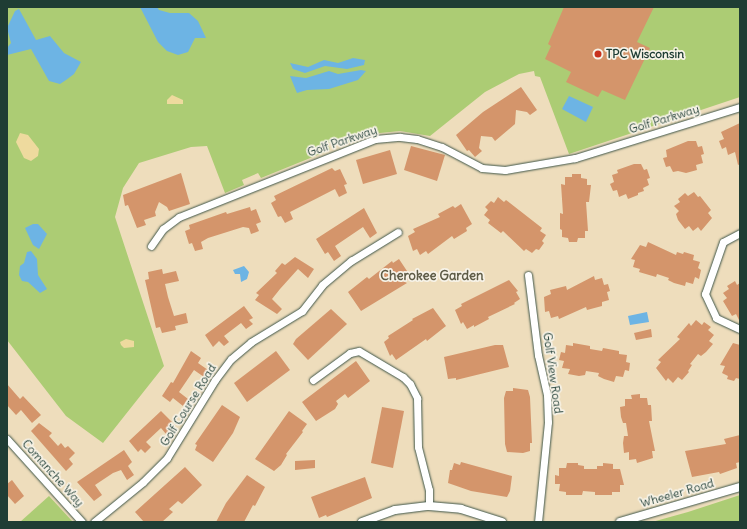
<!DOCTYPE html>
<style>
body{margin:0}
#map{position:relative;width:747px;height:529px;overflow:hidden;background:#eeddbc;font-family:Delius,sans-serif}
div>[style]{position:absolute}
.green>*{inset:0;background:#accc74}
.sand>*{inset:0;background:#eeda9e}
.water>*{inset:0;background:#6db4e4}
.building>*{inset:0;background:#d4956b}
.roads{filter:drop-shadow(0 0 1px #3e5548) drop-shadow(0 0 1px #3e5548)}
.minor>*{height:7px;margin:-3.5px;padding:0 3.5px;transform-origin:3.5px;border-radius:3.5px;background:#fff}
.tertiary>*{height:8px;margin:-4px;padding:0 4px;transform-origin:4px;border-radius:4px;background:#fff}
.dots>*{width:11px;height:11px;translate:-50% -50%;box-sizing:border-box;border:2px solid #f7f3e8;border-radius:50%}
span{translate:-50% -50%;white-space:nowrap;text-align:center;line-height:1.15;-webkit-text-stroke:3.5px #f7f3e8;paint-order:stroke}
.poi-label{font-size:12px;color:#1f3d34;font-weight:700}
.left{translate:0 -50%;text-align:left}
.street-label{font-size:12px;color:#1f3d34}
.neighbourhood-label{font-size:13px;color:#5e5c47;font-weight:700}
.frame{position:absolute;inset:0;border:8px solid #1f3d34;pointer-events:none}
</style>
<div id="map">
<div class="green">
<div style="clip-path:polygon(7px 7px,740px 7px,740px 97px,569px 154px,540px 77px,535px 76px,534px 71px,519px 74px,485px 92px,430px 136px,400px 131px,380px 133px,347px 143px,344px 137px,328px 143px,330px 150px,261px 178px,258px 173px,242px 180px,244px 185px,225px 193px,207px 146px,191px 147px,139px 163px,123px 188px,115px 217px,164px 366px,103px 443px,66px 416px,7px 340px)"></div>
<div style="clip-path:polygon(740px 495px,740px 522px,652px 522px,688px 512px)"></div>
<div style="clip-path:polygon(49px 496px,73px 522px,20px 522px)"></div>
</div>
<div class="sand">
<div style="clip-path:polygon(172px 95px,183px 100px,183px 104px,167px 104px,167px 100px)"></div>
<div style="clip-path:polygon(20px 133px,28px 135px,39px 149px,38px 156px,31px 161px,24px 158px,16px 142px)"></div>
<div style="clip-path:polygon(126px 339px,134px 341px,134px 347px,124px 348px,121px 345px,120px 342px)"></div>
</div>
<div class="water">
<div style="clip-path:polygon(140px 7px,157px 7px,159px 10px,170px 13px,189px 13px,198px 21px,206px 38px,195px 38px,188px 52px,178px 55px,167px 51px,158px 42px)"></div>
<div style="clip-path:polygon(19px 9px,36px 40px,50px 36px,64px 53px,81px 62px,74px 74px,66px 80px,60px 84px,49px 81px,31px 49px,7px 55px,7px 48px,11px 43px,7px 28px,15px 11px)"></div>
<div style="clip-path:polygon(353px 58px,365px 60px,364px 65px,347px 69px,325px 66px,305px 73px,293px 69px,290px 63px,308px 67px,324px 60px,338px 63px)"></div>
<div style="clip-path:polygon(361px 70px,366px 71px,358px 80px,329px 89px,307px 90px,297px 93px,290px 76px,306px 78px,329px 71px,338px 74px)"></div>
<div style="clip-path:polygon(569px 96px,593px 107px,586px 122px,562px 109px)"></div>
<div style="clip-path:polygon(33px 224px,38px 224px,47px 234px,39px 249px,33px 245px,25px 228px)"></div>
<div style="clip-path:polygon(31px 251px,37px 259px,38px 275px,47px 289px,40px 293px,28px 282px,22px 281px,19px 275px,20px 266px,24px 263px,27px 252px)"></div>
<div style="clip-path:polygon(244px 266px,249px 272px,247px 279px,241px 282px,240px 274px,235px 274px,233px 270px)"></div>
<div style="clip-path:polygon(647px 312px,649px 322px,630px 325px,628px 316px)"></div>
</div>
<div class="building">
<div style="clip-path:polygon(564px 7px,654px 7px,637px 42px,650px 48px,625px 100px,602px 90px,598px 97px,566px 82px,571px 72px,545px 59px,551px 46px,548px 44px)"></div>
<div style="clip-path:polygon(521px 87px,537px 110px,530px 115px,527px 112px,516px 110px,515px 124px,495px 141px,492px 137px,481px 136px,479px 148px,482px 151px,475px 157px,469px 150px,467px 151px,456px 135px,483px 112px)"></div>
<div style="clip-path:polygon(740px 123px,740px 164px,738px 165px,735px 152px,728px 155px,726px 147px,722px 149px,719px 141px,724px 139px,721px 132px)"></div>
<div style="clip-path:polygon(688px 141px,696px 141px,698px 147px,702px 146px,704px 154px,701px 155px,703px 163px,696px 165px,697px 170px,686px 173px,678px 171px,673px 172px,670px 166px,666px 167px,663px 158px,667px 157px,666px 150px)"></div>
<div style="clip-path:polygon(411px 146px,445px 155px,437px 181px,404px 170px)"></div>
<div style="clip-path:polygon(390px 150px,397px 174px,363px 184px,356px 160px)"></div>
<div style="clip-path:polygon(634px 164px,641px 164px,644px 170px,647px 169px,650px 178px,647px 179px,649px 185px,643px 188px,644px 191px,638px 193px,638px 195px,628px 199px,626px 194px,619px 197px,617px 190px,613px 191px,610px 184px,614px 182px,612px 175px,618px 173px,617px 170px)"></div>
<div style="clip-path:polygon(332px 168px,335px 171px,340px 169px,347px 184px,344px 185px,347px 193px,339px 197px,335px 189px,290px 212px,293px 219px,285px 223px,281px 216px,278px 217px,271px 203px,276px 200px,274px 196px)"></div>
<div style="clip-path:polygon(181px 173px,190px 204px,169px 211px,167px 207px,159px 202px,155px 212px,156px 216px,144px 220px,146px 225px,137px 228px,128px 205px,125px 206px,123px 195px)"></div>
<div style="clip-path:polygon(572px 174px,581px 174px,581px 178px,587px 179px,587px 185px,591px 185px,589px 202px,586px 202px,588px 231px,585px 231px,585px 238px,578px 238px,577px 242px,569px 242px,568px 238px,562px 237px,562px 230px,560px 229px,560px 213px,563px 214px,561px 184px,565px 185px,565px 177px,572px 177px)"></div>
<div style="clip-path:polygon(694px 192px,698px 197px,700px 196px,711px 210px,708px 213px,712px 218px,701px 231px,698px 227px,693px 231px,689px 226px,685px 229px,678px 220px,676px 214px,679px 211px,674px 206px,680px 202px,678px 199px,685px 193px,688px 196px)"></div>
<div style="clip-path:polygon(498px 197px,504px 202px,506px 200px,542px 228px,540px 231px,546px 235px,542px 241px,544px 243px,539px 250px,536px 249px,532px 253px,526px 249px,524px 251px,503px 231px,501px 233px,488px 223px,490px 220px,484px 215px,488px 210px,485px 207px,491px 201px,494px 203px)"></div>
<div style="clip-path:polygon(461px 204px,472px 224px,466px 228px,467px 231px,454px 239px,452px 236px,428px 254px,426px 251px,420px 255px,417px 249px,413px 251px,408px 236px,415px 232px,413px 229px,440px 217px,438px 214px,453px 206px,455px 208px)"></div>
<div style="clip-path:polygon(250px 207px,251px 211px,256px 209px,261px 222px,256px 224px,259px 231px,251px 234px,249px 228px,243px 227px,208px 238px,201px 242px,203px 249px,195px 251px,192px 243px,189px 244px,185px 231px,190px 229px,189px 225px,226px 212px,227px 214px)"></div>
<div style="clip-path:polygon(364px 208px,377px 233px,370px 238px,363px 227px,335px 246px,341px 256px,334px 261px,328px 252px,325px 254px,316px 239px)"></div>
<div style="clip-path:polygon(648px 242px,676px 255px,677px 252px,683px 254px,684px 252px,694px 255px,693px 260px,700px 262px,698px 268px,701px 270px,699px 279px,695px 277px,693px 284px,686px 282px,685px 286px,674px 283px,668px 280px,669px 278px,657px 274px,656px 277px,639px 272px,640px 269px,633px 267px,635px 260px,631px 259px,640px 245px,646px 247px)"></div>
<div style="clip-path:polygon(295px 257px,314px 269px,308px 278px,298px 269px,280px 289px,272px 299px,282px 309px,277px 314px,255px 300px,259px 295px,256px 293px,277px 273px,275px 271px,282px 263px,285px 265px)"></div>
<div style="clip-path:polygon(399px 259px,411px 277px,405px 282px,407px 283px,361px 311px,348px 292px,367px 277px,369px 279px,392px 261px,393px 263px)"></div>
<div style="clip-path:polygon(162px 269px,163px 274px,176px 271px,179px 281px,165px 284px,168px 297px,174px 316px,186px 313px,188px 323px,175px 326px,176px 330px,162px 333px,160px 327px,156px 328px,145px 280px,149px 279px,148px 272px)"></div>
<div style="clip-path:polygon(594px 276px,595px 280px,602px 278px,604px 285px,608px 284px,610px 291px,607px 292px,609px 300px,602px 302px,602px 306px,587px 310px,586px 307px,559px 319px,558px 316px,551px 318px,549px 311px,545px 312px,544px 297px,551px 294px,550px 290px,566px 286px,567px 290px)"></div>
<div style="clip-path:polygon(509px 280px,518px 291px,516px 292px,520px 299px,514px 303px,515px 304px,488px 317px,489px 319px,474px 327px,474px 325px,467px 329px,463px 322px,461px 324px,455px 310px,462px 306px,461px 304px)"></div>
<div style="clip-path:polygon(735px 281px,737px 285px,740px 283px,740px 322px,736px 314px,732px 316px,723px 301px,727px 298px,723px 293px,729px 289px,727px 286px)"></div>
<div style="clip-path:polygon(244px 306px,253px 318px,249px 320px,253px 324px,246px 329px,241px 323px,224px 336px,229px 342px,224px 346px,219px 341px,213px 347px,205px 335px)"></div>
<div style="clip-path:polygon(433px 308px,446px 326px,427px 341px,426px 339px,396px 360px,392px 354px,390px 356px,384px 342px,389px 338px,388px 336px,413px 320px,412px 319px)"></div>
<div style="clip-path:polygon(331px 309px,347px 324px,308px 360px,293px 344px,296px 339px)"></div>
<div style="clip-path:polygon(696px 320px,702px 325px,704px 322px,711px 327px,708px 330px,714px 335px,709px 341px,713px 344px,706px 352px,701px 356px,698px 354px,690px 364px,692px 365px,688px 371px,689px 372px,682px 380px,678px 377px,673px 383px,668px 378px,666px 381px,656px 368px,661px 362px,658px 360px,680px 339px,677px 337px,689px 323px,691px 326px)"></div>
<div style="clip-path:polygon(651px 329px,652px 337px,636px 340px,634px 333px)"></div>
<div style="clip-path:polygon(573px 343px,590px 346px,590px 349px,602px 351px,603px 348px,619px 351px,619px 354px,627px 355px,626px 362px,630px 363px,629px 371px,625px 370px,623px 377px,616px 376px,614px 382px,604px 379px,598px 376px,599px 373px,586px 371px,585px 375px,579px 376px,568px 374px,570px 369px,562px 368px,564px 361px,559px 360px,561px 352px,565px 353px,566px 345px,573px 346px)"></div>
<div style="clip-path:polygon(733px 343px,740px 345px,740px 379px,736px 378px,734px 381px,727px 379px,728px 376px,722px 373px,725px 366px,720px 365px)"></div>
<div style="clip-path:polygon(495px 345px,503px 345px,509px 367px,456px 380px,456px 378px,448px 379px,444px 357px)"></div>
<div style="clip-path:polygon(191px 351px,201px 358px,198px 363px,208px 370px,204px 377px,194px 370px,179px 392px,188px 399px,183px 406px,173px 398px,170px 402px,162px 396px,171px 382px,173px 383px)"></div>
<div style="clip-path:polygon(276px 351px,290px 370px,247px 402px,234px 383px)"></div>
<div style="clip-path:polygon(356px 361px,370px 381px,348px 398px,345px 394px,336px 401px,338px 404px,335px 409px,316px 421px,302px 402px)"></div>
<div style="clip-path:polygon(7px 384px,20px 399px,23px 396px,41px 415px,32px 423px,21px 410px,16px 415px,7px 405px)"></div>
<div style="clip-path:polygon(513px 388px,528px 390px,530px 397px,532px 443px,530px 443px,530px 451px,523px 453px,507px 452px,505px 444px,504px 398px,506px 391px,513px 391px)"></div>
<div style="clip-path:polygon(640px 394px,640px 398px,647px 398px,648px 405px,651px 405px,652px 421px,649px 421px,655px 451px,652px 451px,653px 458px,637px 463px,636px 459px,629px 460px,629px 452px,624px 453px,623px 443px,624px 436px,628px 436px,626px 423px,623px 423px,621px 417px,620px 407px,625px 406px,625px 399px,632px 399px,631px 395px)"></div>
<div style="clip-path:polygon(222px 405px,240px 417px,233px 433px,213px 462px,195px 450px,197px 445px,195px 444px)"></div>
<div style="clip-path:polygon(382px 407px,404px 411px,393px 468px,371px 463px)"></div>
<div style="clip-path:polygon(161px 411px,172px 422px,169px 424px,172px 428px,166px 434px,161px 428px,146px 442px,151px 447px,145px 453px,141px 449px,138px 452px,129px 441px)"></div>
<div style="clip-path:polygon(289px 411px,307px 424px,302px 431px,303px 432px,286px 454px,287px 455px,281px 465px,274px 471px,255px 459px)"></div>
<div style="clip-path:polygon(39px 423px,52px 433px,49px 436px,58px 446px,61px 443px,65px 448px,68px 446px,75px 453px,69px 459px,73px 464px,66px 471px,31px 431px)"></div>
<div style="clip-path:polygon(740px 435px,740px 462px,736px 463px,737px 468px,720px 474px,719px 472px,692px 477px,685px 451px,726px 444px,724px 439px)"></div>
<div style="clip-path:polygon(124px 450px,132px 462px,128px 466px,134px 475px,127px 480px,121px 470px,113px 473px,95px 485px,102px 495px,94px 501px,77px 482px)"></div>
<div style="clip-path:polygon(315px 460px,315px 468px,295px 470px,295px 461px)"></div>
<div style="clip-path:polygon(461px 462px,512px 476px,510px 491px,507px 497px,471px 491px,448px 483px,450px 470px,452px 470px,454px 463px,460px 465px)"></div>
<div style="clip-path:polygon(567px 463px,578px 463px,578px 465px,584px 466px,584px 469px,597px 469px,597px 466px,603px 466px,603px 463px,613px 464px,613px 469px,620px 469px,624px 485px,620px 485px,620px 492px,612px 492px,612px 495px,595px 495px,595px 492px,583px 491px,582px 495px,566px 495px,566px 492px,559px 491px,560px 484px,555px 484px,555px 475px,559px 476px,559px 468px,566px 468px)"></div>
<div style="clip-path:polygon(185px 467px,202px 485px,182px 504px,178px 501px,169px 509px,173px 512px,162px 522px,144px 522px,135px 512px)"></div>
<div style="clip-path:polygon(247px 475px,265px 487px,255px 506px,253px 505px,244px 522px,216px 522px,226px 503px)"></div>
<div style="clip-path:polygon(365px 477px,372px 498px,327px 517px,326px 515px,319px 518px,311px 497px)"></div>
<div style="clip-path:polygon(12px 480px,24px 496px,15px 504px,7px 495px,7px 484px)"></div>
</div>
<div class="roads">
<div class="minor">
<div style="left:740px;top:233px;width:19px;rotate:152deg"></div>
<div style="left:723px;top:242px;width:55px;rotate:109.1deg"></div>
<div style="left:705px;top:294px;width:26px;rotate:65deg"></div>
<div style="left:716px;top:318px;width:26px;rotate:25deg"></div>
<div style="left:151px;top:246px;width:21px;rotate:-55deg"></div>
<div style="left:163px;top:229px;width:20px;rotate:-37deg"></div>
<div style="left:179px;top:217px;width:211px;rotate:-21.7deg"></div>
<div style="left:375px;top:139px;width:25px;rotate:-5deg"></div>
<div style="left:400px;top:137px;width:17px;rotate:7deg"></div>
<div style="left:417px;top:139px;width:26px;rotate:18deg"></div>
<div style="left:442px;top:147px;width:45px;rotate:27.7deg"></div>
<div style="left:482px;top:168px;width:23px;rotate:5deg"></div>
<div style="left:505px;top:170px;width:71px;rotate:-9.7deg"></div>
<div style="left:575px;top:158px;width:173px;rotate:-17.2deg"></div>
<div style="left:528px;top:275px;width:81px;rotate:82.9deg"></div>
<div style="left:538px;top:355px;width:41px;rotate:77.3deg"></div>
<div style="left:547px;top:395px;width:27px;rotate:88deg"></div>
<div style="left:548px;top:422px;width:100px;rotate:95.7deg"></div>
<div style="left:313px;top:380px;width:46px;rotate:-36.1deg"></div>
<div style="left:350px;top:353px;width:9px;rotate:-13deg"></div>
<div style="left:359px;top:351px;width:51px;rotate:30.6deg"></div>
<div style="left:403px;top:377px;width:10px;rotate:45deg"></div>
<div style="left:410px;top:384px;width:16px;rotate:63deg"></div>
<div style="left:417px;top:398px;width:49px;rotate:88.8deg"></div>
<div style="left:418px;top:447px;width:44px;rotate:75.7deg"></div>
<div style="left:429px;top:490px;width:16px;rotate:90deg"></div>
<div style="left:7px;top:439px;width:112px;rotate:47.9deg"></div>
<div style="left:94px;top:522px;width:63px;rotate:-39.2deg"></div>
<div style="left:143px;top:482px;width:34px;rotate:-45deg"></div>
<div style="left:167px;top:458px;width:92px;rotate:-58.4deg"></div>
<div style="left:215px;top:380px;width:26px;rotate:-53deg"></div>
<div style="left:231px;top:359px;width:26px;rotate:-40deg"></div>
<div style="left:251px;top:342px;width:60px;rotate:-31.3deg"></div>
<div style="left:302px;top:311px;width:33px;rotate:-52deg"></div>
<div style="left:322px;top:285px;width:38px;rotate:-40deg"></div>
<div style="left:351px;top:261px;width:55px;rotate:-31.7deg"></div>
</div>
<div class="tertiary">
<div style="left:362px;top:522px;width:35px;rotate:-20deg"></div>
<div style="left:395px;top:510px;width:34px;rotate:-7deg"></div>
<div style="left:429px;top:506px;width:32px;rotate:5deg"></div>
<div style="left:461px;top:509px;width:43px;rotate:17.6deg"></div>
<div style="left:620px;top:522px;width:125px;rotate:-16.3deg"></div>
</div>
</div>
<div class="dots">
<div style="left:598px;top:54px;background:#c8321e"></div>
</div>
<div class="poi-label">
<span class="left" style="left:606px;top:54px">TPC Wisconsin</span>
</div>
<div class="street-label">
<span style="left:664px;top:119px;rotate:-17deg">Golf Parkway</span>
<span style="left:342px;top:141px;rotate:-19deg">Golf Parkway</span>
<span style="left:553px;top:373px;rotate:82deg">Golf View Road</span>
<span style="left:188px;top:405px;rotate:-58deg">Golf Course Road</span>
<span style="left:53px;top:473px;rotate:48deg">Comanche Way</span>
<span style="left:677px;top:493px;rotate:-16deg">Wheeler Road</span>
</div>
<div class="neighbourhood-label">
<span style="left:432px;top:276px">Cherokee Garden</span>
</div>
<div class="frame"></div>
</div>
